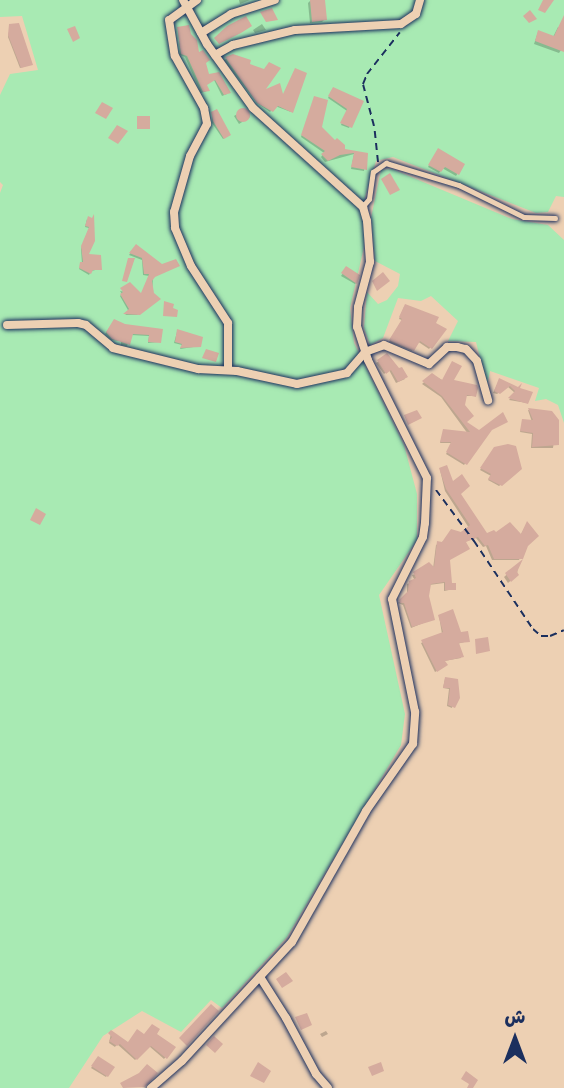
<!DOCTYPE html>
<meta charset="utf-8">
<style>
body{margin:0}
#map{position:relative;width:564px;height:1088px;overflow:hidden;background:#edd0b3;font-family:"Balsamiq Sans","Playpen Sans Arabic",sans-serif}
div>[style]{position:absolute}
.green>*{inset:0;background:#a8eab3}
.shadow>*{inset:0;background:#0003}
.building>*{inset:0;background:#d5ab9e}
.round{border-radius:50%}
.path>*{height:2px;margin-top:-1px;transform-origin:0;background:repeating-linear-gradient(90deg,#1b2f5e 0 7px,transparent 0 12px)}
.roads{filter:drop-shadow(0 0 2px #1b2f5e) drop-shadow(0 0 2px #1b2f5e)}
.lane>*{height:4.5px;margin:-2.25px;padding:0 2.25px;transform-origin:2.25px;border-radius:2.25px;background:#edd0b3}
.street>*{height:8px;margin:-4px;padding:0 4px;transform-origin:4px;border-radius:4px;background:#edd0b3}
span{translate:-50% -50%;white-space:nowrap;text-align:center;line-height:1.15;-webkit-text-stroke:5px #edd0b3;paint-order:stroke}
.north{position:absolute;left:480px;top:1004px;width:70px;height:70px;-webkit-text-stroke:5px #edd0b3;paint-order:stroke;rotate:0deg;font-size:19px;font-weight:700;line-height:28px;text-align:center;color:#1b2f5e}
.north::after{content:'';display:block;margin:auto;width:24px;height:32px;background:#1b2f5e;clip-path:polygon(50% 0,100% 100%,50% 72%,0 100%)}
</style>
<div id="map">
<div class="green">
<div style="clip-path:polygon(0 0,564px 0,564px 197px,556px 196px,548px 212px,536px 213px,393px 157px,376px 161px,365px 197px,364px 247px,350px 308px,354px 343px,404px 445px,417px 494px,417px 540px,379px 595px,405px 714px,401px 745px,287px 937px,222px 1008px,211px 1000px,181px 1032px,142px 1011px,103px 1036px,69px 1088px,0 1088px,0 193px,3px 185px,0 182px,0 95px,10px 74px,38px 70px,22px 16px,0 17px)"></div>
<div style="clip-path:polygon(392px 169px,512px 219px,548px 225px,564px 240px,564px 423px,558px 405px,546px 399px,535px 401px,539px 388px,490px 371px,487px 386px,476px 342px,448px 341px,458px 321px,431px 296px,421px 301px,398px 298px,383px 338px,370px 345px,364px 328px,367px 292px,378px 304px,387px 300px,398px 286px,400px 274px,375px 261px,371px 218px,381px 170px)"></div>
</div>
<div class="shadow">
<div style="clip-path:polygon(239px 0,250px 0,240px 4px)"></div>
<div style="clip-path:polygon(311px 0,324px 0,325px 19px,322px 22px,310px 23px,308px 3px)"></div>
<div style="clip-path:polygon(262px 24px,266px 30px,255px 33px,253px 30px)"></div>
<div style="clip-path:polygon(10px 26px,29px 65px,20px 68px,8px 37px)"></div>
<div style="clip-path:polygon(558px 27px,564px 27px,564px 46px,559px 53px,534px 44px,538px 32px,553px 37px)"></div>
<div style="clip-path:polygon(178px 28px,197px 54px,207px 76px,218px 74px,227px 94px,222px 96px,214px 80px,205px 85px,207px 91px,201px 93px,185px 57px,180px 55px)"></div>
<div style="clip-path:polygon(233px 56px,247px 65px,260px 93px,283px 97px,291px 112px,275px 106px,270px 112px,257px 103px,224px 60px)"></div>
<div style="clip-path:polygon(332px 90px,362px 102px,349px 128px,341px 125px,347px 111px,328px 98px)"></div>
<div style="clip-path:polygon(315px 98px,320px 128px,343px 150px,366px 154px,364px 171px,351px 169px,354px 154px,325px 162px,321px 157px,324px 153px,301px 137px)"></div>
<div style="clip-path:polygon(244px 110px,250px 117px,239px 124px,234px 116px)"></div>
<div style="clip-path:polygon(212px 113px,229px 135px,223px 139px,212px 123px)"></div>
<div style="clip-path:polygon(437px 151px,463px 165px,456px 176px,442px 168px,439px 173px,428px 167px)"></div>
<div style="clip-path:polygon(87px 219px,92px 220px,87px 256px,100px 269px,91px 271px,89px 275px,79px 269px,82px 264px,81px 249px,89px 228px,85px 227px)"></div>
<div style="clip-path:polygon(136px 246px,153px 277px,152px 294px,158px 300px,137px 315px,125px 315px,129px 312px,120px 296px,122px 294px,120px 291px,141px 295px,149px 276px,143px 275px,142px 260px,129px 255px)"></div>
<div style="clip-path:polygon(346px 269px,356px 283px,355px 284px,341px 276px)"></div>
<div style="clip-path:polygon(404px 307px,444px 329px,429px 349px,417px 341px,412px 351px,389px 342px,402px 320px,399px 319px)"></div>
<div style="clip-path:polygon(113px 323px,161px 330px,159px 342px,148px 343px,149px 336px,131px 335px,127px 346px,121px 345px,121px 341px,111px 340px,105px 334px)"></div>
<div style="clip-path:polygon(177px 332px,200px 346px,180px 349px,182px 345px,174px 343px)"></div>
<div style="clip-path:polygon(387px 356px,405px 379px,396px 383px,389px 370px,384px 374px,376px 363px)"></div>
<div style="clip-path:polygon(432px 375px,475px 396px,465px 396px,464px 422px,479px 432px,489px 430px,464px 465px,446px 454px,452px 443px,440px 443px,444px 431px,468px 434px,441px 397px,422px 384px)"></div>
<div style="clip-path:polygon(499px 381px,518px 389px,527px 403px,509px 400px,515px 393px,507px 386px,497px 394px,493px 393px)"></div>
<div style="clip-path:polygon(528px 410px,551px 413px,557px 421px,553px 448px,531px 448px,532px 434px,520px 432px,523px 421px,532px 422px)"></div>
<div style="clip-path:polygon(493px 450px,520px 469px,499px 486px,488px 480px,491px 476px,480px 470px)"></div>
<div style="clip-path:polygon(440px 470px,486px 535px,520px 536px,527px 523px,526px 546px,519px 560px,492px 560px,486px 546px,483px 547px,476px 538px,464px 542px,448px 560px,450px 584px,454px 589px,444px 591px,444px 583px,429px 585px,428px 596px,433px 619px,411px 628px,403px 605px,398px 603px,407px 595px,407px 584px,415px 581px,412px 575px,433px 569px,436px 545px,469px 528px,445px 491px)"></div>
<div style="clip-path:polygon(518px 565px,517px 575px,508px 583px,504px 577px)"></div>
<div style="clip-path:polygon(439px 616px,468px 641px,457px 644px,461px 658px,444px 661px,446px 665px,435px 672px,421px 643px,442px 634px)"></div>
<div style="clip-path:polygon(445px 679px,457px 681px,452px 708px,447px 706px,449px 689px,443px 688px)"></div>
<div style="clip-path:polygon(326px 1031px,328px 1034px,322px 1037px,320px 1034px)"></div>
<div style="clip-path:polygon(111px 1033px,128px 1044px,154px 1034px,173px 1048px,164px 1059px,149px 1046px,135px 1060px,117px 1044px,115px 1047px,109px 1043px)"></div>
<div style="clip-path:polygon(99px 1058px,113px 1067px,106px 1077px,91px 1068px)"></div>
</div>
<div class="building">
<div style="clip-path:polygon(310px 0,325px 0,327px 20px,312px 22px)"></div>
<div style="clip-path:polygon(543px 0,554px 0,545px 13px,538px 10px)"></div>
<div style="clip-path:polygon(272px 8px,278px 20px,266px 22px,260px 12px)"></div>
<div style="clip-path:polygon(530px 10px,537px 19px,529px 23px,523px 16px)"></div>
<div style="clip-path:polygon(564px 15px,564px 52px,535px 41px,538px 30px,554px 36px)"></div>
<div style="clip-path:polygon(246px 16px,252px 26px,241px 33px,219px 44px,214px 38px,227px 26px)"></div>
<div style="clip-path:polygon(19px 23px,33px 65px,21px 68px,8px 35px,9px 24px)"></div>
<div style="clip-path:polygon(189px 25px,191px 34px,197px 40px,199px 52px,203px 50px,210px 60px,206px 63px,209px 74px,219px 72px,231px 93px,224px 95px,215px 80px,207px 85px,210px 91px,203px 92px,187px 56px,181px 54px,177px 27px)"></div>
<div style="clip-path:polygon(75px 26px,80px 38px,73px 42px,67px 29px)"></div>
<div style="clip-path:polygon(233px 54px,251px 60px,250px 64px,264px 69px,269px 62px,281px 68px,266px 89px,280px 83px,283px 94px,295px 68px,307px 73px,293px 113px,278px 106px,273px 112px,257px 103px,225px 57px)"></div>
<div style="clip-path:polygon(333px 87px,364px 101px,352px 128px,340px 123px,347px 109px,328px 96px)"></div>
<div style="clip-path:polygon(314px 96px,328px 100px,322px 127px,335px 140px,337px 138px,345px 145px,345px 149px,368px 153px,367px 170px,351px 167px,354px 153px,340px 155px,328px 161px,321px 154px,325px 151px,301px 135px)"></div>
<div style="clip-path:polygon(102px 102px,113px 108px,106px 119px,95px 113px)"></div>
<div class="round" style="left:236px;top:108px;width:14px;height:14px"></div>
<div style="clip-path:polygon(217px 109px,231px 135px,224px 139px,213px 121px,211px 112px)"></div>
<div style="clip-path:polygon(137px 116px,150px 116px,150px 129px,137px 129px)"></div>
<div style="clip-path:polygon(117px 125px,128px 131px,118px 144px,108px 138px)"></div>
<div style="clip-path:polygon(438px 148px,465px 164px,459px 175px,445px 167px,441px 172px,428px 165px)"></div>
<div style="clip-path:polygon(390px 173px,400px 190px,390px 195px,381px 179px)"></div>
<div style="clip-path:polygon(94px 214px,95px 241px,89px 254px,101px 255px,102px 270px,93px 270px,91px 274px,79px 268px,80px 262px,83px 262px,81px 246px,89px 227px,85px 226px,88px 216px,92px 218px)"></div>
<div style="clip-path:polygon(136px 244px,162px 264px,176px 259px,180px 266px,155px 277px,152px 281px,154px 293px,161px 299px,140px 315px,123px 314px,129px 309px,120px 294px,123px 292px,120px 288px,130px 282px,141px 293px,149px 274px,144px 274px,142px 258px,129px 253px)"></div>
<div style="clip-path:polygon(128px 258px,135px 258px,127px 282px,122px 281px)"></div>
<div style="clip-path:polygon(346px 266px,360px 275px,357px 284px,341px 273px)"></div>
<div style="clip-path:polygon(383px 272px,390px 281px,377px 291px,372px 281px)"></div>
<div style="clip-path:polygon(164px 301px,174px 304px,173px 308px,178px 310px,177px 317px,163px 316px)"></div>
<div style="clip-path:polygon(405px 304px,439px 317px,436px 323px,447px 329px,432px 349px,420px 341px,414px 351px,389px 340px,402px 319px,399px 317px)"></div>
<div style="clip-path:polygon(114px 319px,125px 324px,163px 329px,161px 343px,148px 342px,149px 335px,133px 334px,130px 345px,112px 339px,106px 332px)"></div>
<div style="clip-path:polygon(177px 329px,203px 337px,201px 347px,180px 348px,182px 344px,175px 342px)"></div>
<div style="clip-path:polygon(206px 349px,219px 353px,216px 362px,202px 358px)"></div>
<div style="clip-path:polygon(387px 353px,399px 368px,402px 367px,408px 377px,398px 382px,391px 370px,386px 374px,377px 360px)"></div>
<div style="clip-path:polygon(452px 361px,462px 366px,454px 380px,477px 385px,478px 388px,476px 397px,467px 395px,465px 405px,474px 416px,467px 422px,479px 430px,503px 412px,508px 422px,492px 430px,467px 465px,446px 452px,451px 442px,440px 442px,443px 429px,470px 432px,442px 396px,422px 381px,432px 373px,442px 380px)"></div>
<div style="clip-path:polygon(499px 378px,518px 387px,522px 383px,520px 388px,533px 392px,528px 404px,508px 398px,515px 391px,510px 386px,500px 394px,494px 391px)"></div>
<div style="clip-path:polygon(528px 408px,552px 411px,559px 420px,559px 445px,532px 447px,533px 433px,520px 431px,522px 419px,533px 420px)"></div>
<div style="clip-path:polygon(417px 410px,422px 418px,408px 425px,404px 415px)"></div>
<div style="clip-path:polygon(508px 444px,516px 446px,522px 469px,502px 486px,488px 479px,491px 474px,480px 468px,494px 447px)"></div>
<div style="clip-path:polygon(447px 465px,453px 481px,462px 474px,470px 486px,461px 494px,487px 533px,494px 530px,496px 532px,510px 522px,521px 534px,527px 521px,539px 536px,528px 546px,523px 559px,494px 559px,488px 545px,485px 546px,478px 537px,466px 542px,470px 549px,450px 560px,452px 583px,456px 583px,456px 590px,445px 590px,445px 582px,431px 584px,429px 596px,435px 620px,412px 627px,404px 603px,400px 603px,399px 600px,408px 591px,409px 581px,416px 578px,413px 572px,429px 562px,434px 567px,437px 541px,442px 542px,451px 529px,461px 532px,470px 525px,446px 489px,439px 468px)"></div>
<div style="clip-path:polygon(36px 508px,46px 514px,40px 525px,30px 520px)"></div>
<div style="clip-path:polygon(523px 559px,517px 572px,519px 575px,511px 582px,505px 573px)"></div>
<div style="clip-path:polygon(453px 609px,461px 632px,468px 631px,470px 642px,459px 643px,464px 657px,445px 661px,448px 665px,437px 672px,421px 640px,443px 632px,438px 615px)"></div>
<div style="clip-path:polygon(488px 637px,490px 651px,476px 654px,475px 639px)"></div>
<div style="clip-path:polygon(445px 677px,458px 679px,460px 698px,455px 708px,448px 705px,450px 688px,443px 688px)"></div>
<div style="clip-path:polygon(286px 972px,293px 981px,282px 988px,276px 979px)"></div>
<div style="clip-path:polygon(211px 1004px,219px 1011px,187px 1046px,179px 1038px)"></div>
<div style="clip-path:polygon(307px 1013px,312px 1025px,301px 1030px,295px 1017px)"></div>
<div style="clip-path:polygon(152px 1024px,160px 1029px,157px 1034px,176px 1047px,167px 1059px,151px 1046px,137px 1060px,120px 1044px,117px 1046px,109px 1041px,112px 1037px,108px 1033px,111px 1030px,128px 1042px,137px 1029px,144px 1034px)"></div>
<div style="clip-path:polygon(214px 1036px,223px 1044px,215px 1053px,206px 1045px)"></div>
<div style="clip-path:polygon(98px 1056px,115px 1067px,108px 1077px,91px 1066px)"></div>
<div style="clip-path:polygon(258px 1062px,271px 1071px,264px 1083px,250px 1076px)"></div>
<div style="clip-path:polygon(381px 1062px,384px 1071px,372px 1076px,368px 1067px)"></div>
<div style="clip-path:polygon(147px 1064px,158px 1073px,145px 1087px,123px 1088px,120px 1083px,139px 1073px)"></div>
<div style="clip-path:polygon(466px 1071px,478px 1080px,473px 1088px,467px 1088px,469px 1084px,461px 1079px)"></div>
</div>
<div class="path">
<div style="left:378px;top:162px;width:36px;rotate:-96deg"></div>
<div style="left:374px;top:126px;width:43px;rotate:-104.7deg"></div>
<div style="left:363px;top:84px;width:11px;rotate:-68deg"></div>
<div style="left:367px;top:74px;width:53px;rotate:-51.8deg"></div>
<div style="left:436px;top:490px;width:64px;rotate:53.3deg"></div>
<div style="left:474px;top:541px;width:106px;rotate:56.2deg"></div>
<div style="left:533px;top:629px;width:11px;rotate:41deg"></div>
<div style="left:541px;top:636px;width:9px"></div>
<div style="left:550px;top:636px;width:15px;rotate:-23deg"></div>
</div>
<div class="roads">
<div class="lane">
<div style="left:363px;top:206px;width:9px;rotate:-49deg"></div>
<div style="left:369px;top:199px;width:27px;rotate:-82deg"></div>
<div style="left:373px;top:172px;width:16px;rotate:-35deg"></div>
<div style="left:386px;top:163px;width:76px;rotate:16.8deg"></div>
<div style="left:459px;top:185px;width:72px;rotate:26.2deg"></div>
<div style="left:524px;top:217px;width:31px;rotate:2deg"></div>
</div>
<div class="street">
<div style="left:197px;top:0;width:34px;rotate:144deg"></div>
<div style="left:169px;top:20px;width:36px;rotate:81deg"></div>
<div style="left:175px;top:56px;width:60px;rotate:60.9deg"></div>
<div style="left:204px;top:108px;width:16px;rotate:79deg"></div>
<div style="left:207px;top:124px;width:36px;rotate:118deg"></div>
<div style="left:190px;top:156px;width:58px;rotate:105.9deg"></div>
<div style="left:174px;top:212px;width:16px;rotate:86deg"></div>
<div style="left:175px;top:228px;width:41px;rotate:67.2deg"></div>
<div style="left:191px;top:266px;width:68px;rotate:57deg"></div>
<div style="left:228px;top:323px;width:47px;rotate:90deg"></div>
<div style="left:201px;top:33px;width:36px;rotate:-32deg"></div>
<div style="left:231px;top:14px;width:46px;rotate:-17.7deg"></div>
<div style="left:215px;top:55px;width:21px;rotate:-29deg"></div>
<div style="left:233px;top:45px;width:64px;rotate:-13.6deg"></div>
<div style="left:295px;top:30px;width:106px;rotate:-3.2deg"></div>
<div style="left:401px;top:24px;width:18px;rotate:-34deg"></div>
<div style="left:416px;top:14px;width:15px;rotate:-74deg"></div>
<div style="left:7px;top:325px;width:71px;rotate:-1.6deg"></div>
<div style="left:78px;top:323px;width:8px;rotate:14deg"></div>
<div style="left:86px;top:325px;width:35px;rotate:40deg"></div>
<div style="left:113px;top:348px;width:88px;rotate:13.9deg"></div>
<div style="left:198px;top:369px;width:39px;rotate:3deg"></div>
<div style="left:237px;top:371px;width:61px;rotate:12.2deg"></div>
<div style="left:297px;top:384px;width:51px;rotate:-12.4deg"></div>
<div style="left:347px;top:373px;width:28px;rotate:-49deg"></div>
<div style="left:365px;top:352px;width:20px;rotate:-20deg"></div>
<div style="left:384px;top:345px;width:49px;rotate:22.9deg"></div>
<div style="left:429px;top:364px;width:25px;rotate:-43deg"></div>
<div style="left:447px;top:347px;width:10px"></div>
<div style="left:457px;top:347px;width:9px;rotate:13deg"></div>
<div style="left:466px;top:349px;width:16px;rotate:47deg"></div>
<div style="left:477px;top:361px;width:41px;rotate:74.2deg"></div>
<div style="left:260px;top:977px;width:49px;rotate:57.6deg"></div>
<div style="left:286px;top:1018px;width:64px;rotate:61.8deg"></div>
<div style="left:316px;top:1074px;width:18px;rotate:49deg"></div>
<div style="left:151px;top:1088px;width:41px;rotate:-41.1deg"></div>
<div style="left:182px;top:1061px;width:162px;rotate:-47.3deg"></div>
<div style="left:292px;top:942px;width:150px;rotate:-60.5deg"></div>
<div style="left:366px;top:811px;width:82px;rotate:-55deg"></div>
<div style="left:413px;top:744px;width:32px;rotate:-86deg"></div>
<div style="left:415px;top:712px;width:115px;rotate:-101.5deg"></div>
<div style="left:392px;top:599px;width:69px;rotate:-63.4deg"></div>
<div style="left:423px;top:537px;width:14px;rotate:-82deg"></div>
<div style="left:425px;top:523px;width:45px;rotate:-87.5deg"></div>
<div style="left:427px;top:478px;width:132px;rotate:-116.6deg"></div>
<div style="left:368px;top:360px;width:35px;rotate:-108deg"></div>
<div style="left:357px;top:327px;width:20px;rotate:-87deg"></div>
<div style="left:358px;top:307px;width:47px;rotate:-75.1deg"></div>
<div style="left:370px;top:262px;width:41px;rotate:-94.2deg"></div>
<div style="left:367px;top:221px;width:15px;rotate:-106deg"></div>
<div style="left:363px;top:207px;width:148px;rotate:-138deg"></div>
<div style="left:253px;top:108px;width:79px;rotate:-125.7deg"></div>
<div style="left:207px;top:44px;width:50px;rotate:-118.6deg"></div>
</div>
</div>
<div class="north">ش</div>
</div>
